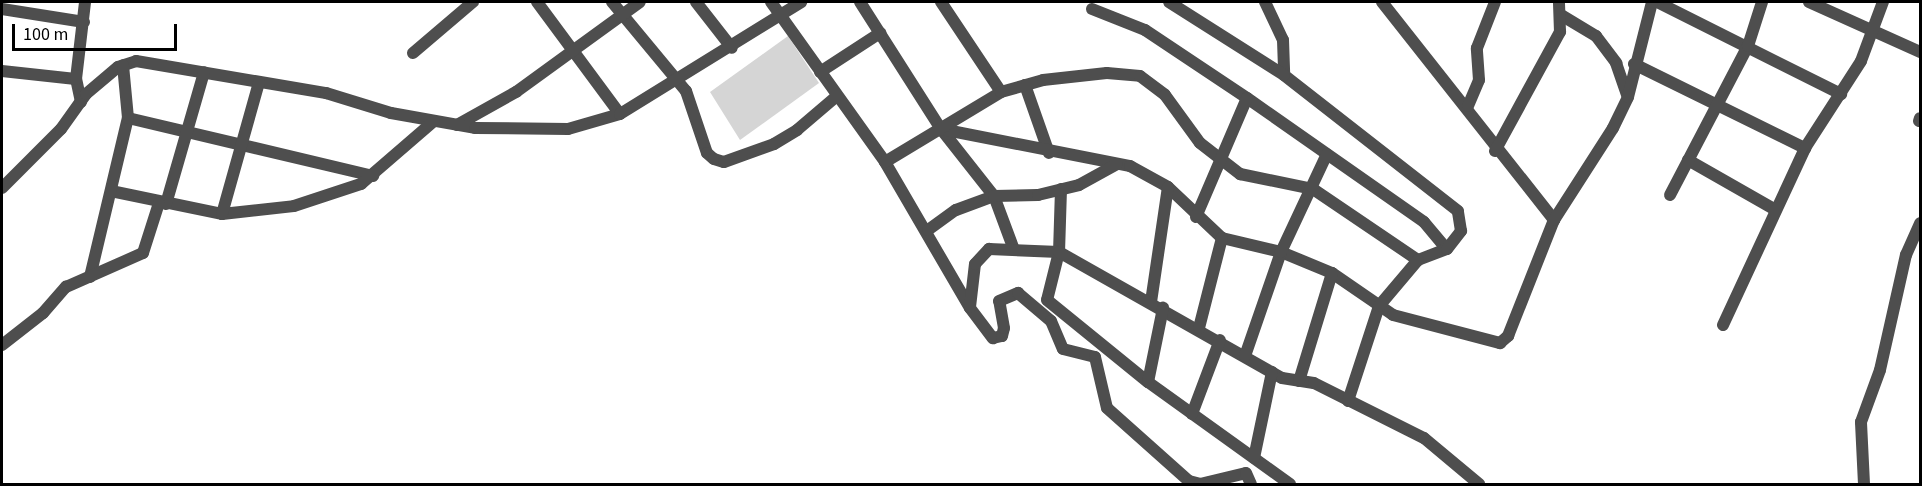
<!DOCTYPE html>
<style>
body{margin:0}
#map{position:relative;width:1922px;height:486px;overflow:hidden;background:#fff;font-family:"Source Sans 3",sans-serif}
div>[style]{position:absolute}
.green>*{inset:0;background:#d5d5d5}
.minor>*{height:12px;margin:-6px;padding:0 6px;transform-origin:6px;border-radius:6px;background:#4e4e4e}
span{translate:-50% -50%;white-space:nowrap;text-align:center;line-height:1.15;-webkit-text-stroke:4.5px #fff;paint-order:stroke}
.frame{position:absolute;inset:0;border:3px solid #000;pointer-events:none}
.scale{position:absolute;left:12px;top:24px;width:165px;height:27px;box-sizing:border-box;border:3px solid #000;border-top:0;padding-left:8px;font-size:18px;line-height:21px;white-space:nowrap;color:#000;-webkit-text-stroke:4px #fff;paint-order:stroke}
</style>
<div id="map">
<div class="green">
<div style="clip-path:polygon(788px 36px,819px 83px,740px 140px,710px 92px)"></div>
</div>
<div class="minor">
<div style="left:537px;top:2px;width:139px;rotate:53.5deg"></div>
<div style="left:612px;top:2px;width:116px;rotate:50.3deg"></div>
<div style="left:686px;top:91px;width:65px;rotate:71.3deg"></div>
<div style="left:707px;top:153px;width:9px;rotate:41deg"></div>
<div style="left:714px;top:159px;width:10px;rotate:17deg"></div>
<div style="left:724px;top:162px;width:53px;rotate:-19.8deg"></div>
<div style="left:774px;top:144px;width:27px;rotate:-31deg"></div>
<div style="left:797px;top:130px;width:52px;rotate:-40.4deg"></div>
<div style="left:696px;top:2px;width:58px;rotate:52deg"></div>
<div style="left:771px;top:2px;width:196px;rotate:54.5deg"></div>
<div style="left:885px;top:162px;width:169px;rotate:59.8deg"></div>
<div style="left:970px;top:308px;width:38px;rotate:53deg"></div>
<div style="left:993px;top:338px;width:9px;rotate:-13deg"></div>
<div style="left:1002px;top:336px;width:8px;rotate:-76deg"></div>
<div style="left:1004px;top:328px;width:27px;rotate:-100deg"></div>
<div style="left:999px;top:301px;width:21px;rotate:-23deg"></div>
<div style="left:1018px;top:293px;width:43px;rotate:40.3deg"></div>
<div style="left:1051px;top:321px;width:30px;rotate:67deg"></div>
<div style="left:1063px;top:349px;width:33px;rotate:14deg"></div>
<div style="left:1095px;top:357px;width:52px;rotate:76.8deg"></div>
<div style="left:1107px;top:408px;width:110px;rotate:41.7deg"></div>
<div style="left:1189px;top:481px;width:11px;rotate:15deg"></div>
<div style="left:1200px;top:484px;width:47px;rotate:-13.4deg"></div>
<div style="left:1246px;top:473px;width:12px;rotate:66deg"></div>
<div style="left:860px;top:2px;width:151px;rotate:57.5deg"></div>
<div style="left:941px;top:129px;width:85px;rotate:51.7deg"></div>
<div style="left:994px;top:196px;width:54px;rotate:69.6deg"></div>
<div style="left:941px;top:2px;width:108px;rotate:56.3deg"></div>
<div style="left:1265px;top:2px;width:42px;rotate:64.7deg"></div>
<div style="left:1283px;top:40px;width:35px;rotate:88deg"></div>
<div style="left:1382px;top:2px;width:278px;rotate:51.7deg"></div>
<div style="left:1657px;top:2px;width:206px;rotate:26.6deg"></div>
<div style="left:1809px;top:2px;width:122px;rotate:24.2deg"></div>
<div style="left:2px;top:9px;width:83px;rotate:9deg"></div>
<div style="left:1092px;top:9px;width:57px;rotate:21.6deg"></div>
<div style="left:1145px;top:30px;width:123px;rotate:33.7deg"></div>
<div style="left:1247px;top:98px;width:216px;rotate:35deg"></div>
<div style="left:1424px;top:222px;width:35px;rotate:50deg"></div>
<div style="left:1561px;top:15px;width:41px;rotate:31deg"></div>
<div style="left:1596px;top:36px;width:34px;rotate:53deg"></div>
<div style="left:1616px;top:63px;width:34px;rotate:71deg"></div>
<div style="left:413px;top:53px;width:79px;rotate:-40.4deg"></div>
<div style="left:1634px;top:64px;width:191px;rotate:26.2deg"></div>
<div style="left:2px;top:71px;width:74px;rotate:6.2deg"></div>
<div style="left:820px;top:72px;width:72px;rotate:-33deg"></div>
<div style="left:1025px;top:85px;width:72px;rotate:70.6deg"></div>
<div style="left:81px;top:102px;width:24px;rotate:-102deg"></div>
<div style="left:76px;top:79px;width:78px;rotate:-83.3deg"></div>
<div style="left:1468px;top:106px;width:28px;rotate:-67deg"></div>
<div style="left:1479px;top:80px;width:32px;rotate:-94deg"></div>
<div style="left:1477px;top:48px;width:49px;rotate:-68.6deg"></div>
<div style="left:128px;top:118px;width:252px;rotate:13.3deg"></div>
<div style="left:1919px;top:121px;width:3px;rotate:-72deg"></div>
<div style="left:457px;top:125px;width:68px;rotate:-29.2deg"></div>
<div style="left:516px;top:92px;width:153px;rotate:-36deg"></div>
<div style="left:941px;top:129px;width:193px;rotate:11.1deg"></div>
<div style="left:1130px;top:166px;width:43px;rotate:28.9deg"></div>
<div style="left:1168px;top:187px;width:74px;rotate:43.4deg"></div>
<div style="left:1222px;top:238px;width:61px;rotate:13.3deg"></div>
<div style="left:1281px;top:252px;width:55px;rotate:22.4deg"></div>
<div style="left:1332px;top:273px;width:74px;rotate:34.5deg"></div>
<div style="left:1393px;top:315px;width:111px;rotate:14.7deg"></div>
<div style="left:1500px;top:343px;width:11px;rotate:-41deg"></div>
<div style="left:1508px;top:336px;width:125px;rotate:-68.4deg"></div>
<div style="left:1554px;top:220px;width:109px;rotate:-57.3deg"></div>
<div style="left:1613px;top:128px;width:34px;rotate:-64deg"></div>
<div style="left:1628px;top:97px;width:98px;rotate:-75.8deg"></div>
<div style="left:1495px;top:151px;width:136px;rotate:-61.4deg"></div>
<div style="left:1560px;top:32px;width:30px;rotate:-92deg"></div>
<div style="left:1688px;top:160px;width:99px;rotate:29.7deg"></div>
<div style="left:885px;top:162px;width:135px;rotate:-31.1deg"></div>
<div style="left:1001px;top:92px;width:44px;rotate:-15.9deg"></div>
<div style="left:1043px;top:80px;width:64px;rotate:-6.2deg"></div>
<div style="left:1107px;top:73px;width:33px;rotate:5deg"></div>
<div style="left:1140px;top:76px;width:31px;rotate:37deg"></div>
<div style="left:1165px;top:95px;width:59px;rotate:53.9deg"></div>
<div style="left:1200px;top:143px;width:51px;rotate:37.8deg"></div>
<div style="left:1240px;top:174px;width:75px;rotate:11.6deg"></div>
<div style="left:1313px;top:189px;width:127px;rotate:34.1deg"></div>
<div style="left:1418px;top:260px;width:31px;rotate:-21deg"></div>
<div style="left:1447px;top:249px;width:23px;rotate:-52deg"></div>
<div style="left:1461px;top:231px;width:20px;rotate:-99deg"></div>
<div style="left:1458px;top:211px;width:221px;rotate:-142deg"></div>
<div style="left:1284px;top:75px;width:136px;rotate:-147.6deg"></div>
<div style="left:2px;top:188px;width:83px;rotate:-45deg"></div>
<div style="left:61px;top:129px;width:43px;rotate:-54.5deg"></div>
<div style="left:86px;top:94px;width:42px;rotate:-40.2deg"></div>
<div style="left:118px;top:67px;width:19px;rotate:-18deg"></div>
<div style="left:136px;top:61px;width:193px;rotate:9.6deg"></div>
<div style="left:326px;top:93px;width:68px;rotate:17.1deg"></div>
<div style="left:391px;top:113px;width:85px;rotate:10.1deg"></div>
<div style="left:475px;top:128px;width:93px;rotate:0.6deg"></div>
<div style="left:568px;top:129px;width:54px;rotate:-16.1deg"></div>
<div style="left:620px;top:114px;width:213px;rotate:-31.7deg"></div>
<div style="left:1061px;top:189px;width:63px;rotate:91.8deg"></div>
<div style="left:1059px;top:252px;width:49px;rotate:104deg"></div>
<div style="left:1047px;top:300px;width:130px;rotate:39.1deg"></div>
<div style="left:1148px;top:382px;width:175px;rotate:35.7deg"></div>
<div style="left:111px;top:191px;width:113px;rotate:11.7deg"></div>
<div style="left:222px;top:214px;width:72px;rotate:-6.3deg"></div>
<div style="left:294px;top:206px;width:71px;rotate:-18.2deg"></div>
<div style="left:361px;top:184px;width:96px;rotate:-40.8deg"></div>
<div style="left:1670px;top:195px;width:168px;rotate:-62.4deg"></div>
<div style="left:1748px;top:46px;width:46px;rotate:-72.3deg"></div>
<div style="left:166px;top:204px;width:137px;rotate:-73.9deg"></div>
<div style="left:222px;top:214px;width:137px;rotate:-74.3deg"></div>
<div style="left:1196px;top:217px;width:129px;rotate:-66.8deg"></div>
<div style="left:928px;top:230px;width:34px;rotate:-36deg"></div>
<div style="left:956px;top:210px;width:40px;rotate:-20.2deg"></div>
<div style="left:994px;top:196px;width:44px;rotate:-1.3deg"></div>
<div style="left:1038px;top:195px;width:42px;rotate:-13.7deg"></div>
<div style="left:1079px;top:185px;width:43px;rotate:-28.9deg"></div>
<div style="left:90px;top:277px;width:163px;rotate:-76.6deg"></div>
<div style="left:128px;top:118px;width:53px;rotate:-95.4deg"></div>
<div style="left:1151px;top:302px;width:116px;rotate:-81.6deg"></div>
<div style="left:970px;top:307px;width:43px;rotate:-83.4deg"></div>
<div style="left:975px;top:264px;width:21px;rotate:-47deg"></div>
<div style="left:989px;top:249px;width:70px;rotate:2.5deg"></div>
<div style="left:1059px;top:252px;width:256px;rotate:29.5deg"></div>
<div style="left:1282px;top:378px;width:32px;rotate:9deg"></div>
<div style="left:1314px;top:383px;width:123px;rotate:26.6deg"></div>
<div style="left:1424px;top:438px;width:72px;rotate:39.9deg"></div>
<div style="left:1723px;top:325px;width:195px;rotate:-65.1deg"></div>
<div style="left:1805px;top:148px;width:103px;rotate:-57.2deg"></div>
<div style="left:1861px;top:61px;width:63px;rotate:-69.6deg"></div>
<div style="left:1199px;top:328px;width:93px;rotate:-75.7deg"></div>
<div style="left:2px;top:345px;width:52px;rotate:-38deg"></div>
<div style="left:43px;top:313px;width:35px;rotate:-49deg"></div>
<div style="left:66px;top:287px;width:84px;rotate:-23.8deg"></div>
<div style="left:143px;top:253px;width:52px;rotate:-72.3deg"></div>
<div style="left:1245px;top:356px;width:110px;rotate:-70.9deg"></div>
<div style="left:1281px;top:252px;width:108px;rotate:-64.9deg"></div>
<div style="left:1299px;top:381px;width:113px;rotate:-73deg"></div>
<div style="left:1148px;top:382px;width:76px;rotate:-78.5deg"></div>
<div style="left:1348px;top:401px;width:100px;rotate:-71.9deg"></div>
<div style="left:1379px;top:306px;width:60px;rotate:-49.7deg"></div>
<div style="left:1192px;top:414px;width:79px;rotate:-69.3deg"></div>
<div style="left:1254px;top:458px;width:88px;rotate:-78.2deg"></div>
<div style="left:1864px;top:484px;width:62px;rotate:-92.8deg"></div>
<div style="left:1861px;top:422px;width:55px;rotate:-69.9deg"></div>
<div style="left:1880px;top:370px;width:118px;rotate:-77.3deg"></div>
<div style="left:1906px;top:255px;width:35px;rotate:-66deg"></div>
</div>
<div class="frame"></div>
<div class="scale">100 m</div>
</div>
